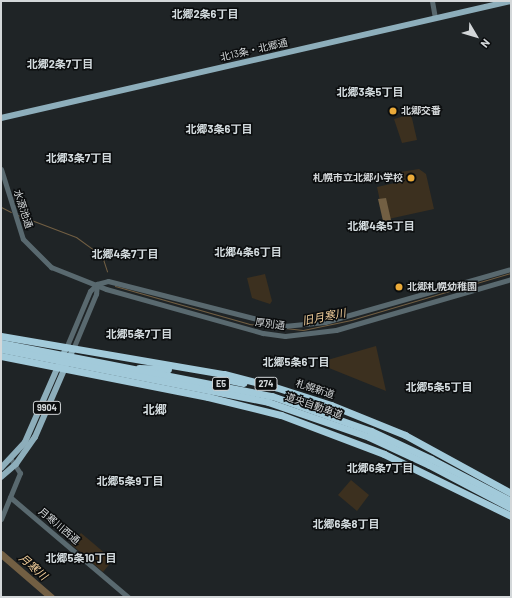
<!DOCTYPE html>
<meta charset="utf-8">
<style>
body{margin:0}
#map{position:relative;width:512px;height:598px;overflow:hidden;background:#1f2426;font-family:Barlow,"Noto Sans JP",sans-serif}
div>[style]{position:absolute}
.green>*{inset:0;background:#3c301f}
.water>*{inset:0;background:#725f43}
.stream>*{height:1px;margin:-0.5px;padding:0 0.5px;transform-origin:0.5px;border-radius:0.5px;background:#725f43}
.river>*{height:7px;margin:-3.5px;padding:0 3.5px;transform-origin:3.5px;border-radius:3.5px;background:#725f43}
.minor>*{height:5px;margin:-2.5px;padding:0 2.5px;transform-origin:2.5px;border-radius:2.5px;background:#59696f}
.major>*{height:6px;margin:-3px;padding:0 3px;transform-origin:3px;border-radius:3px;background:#8daebb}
.highway>*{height:7px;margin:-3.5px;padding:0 3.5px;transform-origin:3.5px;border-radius:3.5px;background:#a2cada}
.highway-bridge>*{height:7px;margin:-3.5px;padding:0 3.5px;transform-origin:3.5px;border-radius:3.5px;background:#a2cada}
.dots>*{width:11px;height:11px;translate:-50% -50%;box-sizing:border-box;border:2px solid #0b0d0e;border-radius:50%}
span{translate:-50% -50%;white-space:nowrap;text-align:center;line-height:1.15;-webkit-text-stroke:3px #0b0d0e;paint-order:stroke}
.shield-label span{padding:1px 3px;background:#0b0d0e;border:1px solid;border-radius:3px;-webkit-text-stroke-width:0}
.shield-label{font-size:9px;color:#d3d7d9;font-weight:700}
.street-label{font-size:10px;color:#d3d7d9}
.poi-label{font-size:10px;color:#d3d7d9;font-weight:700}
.left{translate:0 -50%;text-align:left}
.right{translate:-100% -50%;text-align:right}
.neighbourhood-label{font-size:11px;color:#d4dcdf;font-weight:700}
.water-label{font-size:11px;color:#f5d19d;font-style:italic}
.quarter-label{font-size:12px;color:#d4dcdf;font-weight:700}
.frame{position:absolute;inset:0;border:2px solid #d3d7d9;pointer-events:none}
.north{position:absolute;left:456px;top:16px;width:40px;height:40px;-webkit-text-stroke:3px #0b0d0e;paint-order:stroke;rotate:128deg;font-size:11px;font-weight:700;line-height:16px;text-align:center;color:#d3d7d9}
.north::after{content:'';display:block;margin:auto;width:14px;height:18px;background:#d3d7d9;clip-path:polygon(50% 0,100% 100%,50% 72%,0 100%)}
</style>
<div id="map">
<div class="green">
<div style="clip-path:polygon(411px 114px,417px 140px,402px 143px,394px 119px)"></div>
<div style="clip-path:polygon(419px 169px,426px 174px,434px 209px,384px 220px,377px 187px,395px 183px,394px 173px)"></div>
<div style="clip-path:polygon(265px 274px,272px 301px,270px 304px,252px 298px,247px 278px)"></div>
<div style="clip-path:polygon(376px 346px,386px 391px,324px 366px,324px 361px)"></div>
<div style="clip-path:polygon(351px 480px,369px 495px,357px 511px,338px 495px)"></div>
<div style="clip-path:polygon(81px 533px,113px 560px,103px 572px,71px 544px)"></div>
</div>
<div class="water">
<div style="clip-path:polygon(386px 198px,391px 220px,383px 221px,378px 199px)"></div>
</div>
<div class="stream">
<div style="left:1px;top:207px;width:11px;rotate:27deg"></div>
<div style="left:18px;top:215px;width:62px;rotate:20.8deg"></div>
<div style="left:76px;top:237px;width:24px;rotate:36deg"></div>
<div style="left:103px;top:259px;width:13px;rotate:72deg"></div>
<div style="left:115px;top:286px;width:139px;rotate:15.8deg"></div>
<div style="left:249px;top:324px;width:54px;rotate:6.3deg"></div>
<div style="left:303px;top:330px;width:49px;rotate:-11.8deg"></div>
<div style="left:351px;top:320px;width:167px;rotate:-16.4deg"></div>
</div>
<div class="river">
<div style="left:1px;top:554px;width:66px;rotate:40.7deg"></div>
</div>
<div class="minor">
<div style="left:432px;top:1px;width:17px;rotate:80deg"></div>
<div style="left:1px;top:169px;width:73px;rotate:72.6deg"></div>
<div style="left:23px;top:239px;width:40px;rotate:45deg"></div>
<div style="left:51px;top:267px;width:59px;rotate:21.8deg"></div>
<div style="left:106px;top:289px;width:163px;rotate:15.7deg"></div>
<div style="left:263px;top:333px;width:22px;rotate:8deg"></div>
<div style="left:285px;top:336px;width:51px;rotate:-6.7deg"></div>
<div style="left:336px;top:330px;width:182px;rotate:-16.2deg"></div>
<div style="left:66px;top:348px;width:62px;rotate:-67.2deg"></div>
<div style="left:90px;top:291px;width:10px;rotate:-45deg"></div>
<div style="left:97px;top:284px;width:11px;rotate:-15deg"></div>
<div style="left:108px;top:281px;width:182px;rotate:14.3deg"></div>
<div style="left:284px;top:326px;width:41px;rotate:-5.6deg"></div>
<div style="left:325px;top:322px;width:193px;rotate:-15.9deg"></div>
<div style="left:73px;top:349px;width:60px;rotate:-67.3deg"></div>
<div style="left:96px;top:294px;width:10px;rotate:-84deg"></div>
<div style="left:10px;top:497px;width:155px;rotate:40.3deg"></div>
<div style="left:1px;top:519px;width:50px;rotate:-67.6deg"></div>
<div style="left:20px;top:473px;width:17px;rotate:-123deg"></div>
</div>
<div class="major">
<div style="left:1px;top:118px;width:523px;rotate:-12.92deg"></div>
<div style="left:1px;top:468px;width:35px;rotate:-47deg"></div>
<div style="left:25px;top:442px;width:103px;rotate:-66.4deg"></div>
<div style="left:1px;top:477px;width:20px;rotate:-41deg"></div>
<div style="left:16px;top:464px;width:33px;rotate:-55deg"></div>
<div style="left:35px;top:437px;width:96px;rotate:-66.6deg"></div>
</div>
<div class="highway">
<div style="left:1px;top:336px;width:226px;rotate:9.7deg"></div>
<div style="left:224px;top:374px;width:53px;rotate:14.3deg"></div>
<div style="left:275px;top:387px;width:59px;rotate:17.8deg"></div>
<div style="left:331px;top:405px;width:80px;rotate:22.1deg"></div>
<div style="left:405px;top:435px;width:121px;rotate:28.7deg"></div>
<div style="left:1px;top:356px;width:211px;rotate:11.2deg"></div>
<div style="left:208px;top:397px;width:75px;rotate:13.9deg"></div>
<div style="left:281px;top:415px;width:110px;rotate:20.7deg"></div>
<div style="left:384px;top:454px;width:141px;rotate:26deg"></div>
<div style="left:139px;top:368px;width:29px;rotate:2deg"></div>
<div style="left:220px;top:378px;width:24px;rotate:12deg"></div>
<div style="left:431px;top:459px;width:90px;rotate:27.7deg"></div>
<div style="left:429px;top:465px;width:93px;rotate:27.7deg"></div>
</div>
<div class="highway-bridge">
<div style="left:1px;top:343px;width:276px;rotate:11.1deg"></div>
<div style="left:272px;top:396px;width:105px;rotate:19.5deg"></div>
<div style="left:371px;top:431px;width:66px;rotate:25deg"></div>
<div style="left:1px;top:349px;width:272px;rotate:11.2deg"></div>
<div style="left:268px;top:402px;width:107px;rotate:19.1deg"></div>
<div style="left:369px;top:437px;width:66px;rotate:25deg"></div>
</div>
<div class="dots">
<div style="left:393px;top:111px;background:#eaaa39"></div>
<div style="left:411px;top:178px;background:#eaaa39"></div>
<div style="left:399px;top:287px;background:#eaaa39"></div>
</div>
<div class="shield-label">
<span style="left:221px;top:384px">E5</span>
<span style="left:266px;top:384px">274</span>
<span style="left:47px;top:408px">9904</span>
</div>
<div class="street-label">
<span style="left:254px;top:50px;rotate:-13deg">北13条・北郷通</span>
<span style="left:23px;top:209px;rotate:72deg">水源池通</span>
<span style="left:270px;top:324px;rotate:8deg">厚別通</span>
<span style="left:315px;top:389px;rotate:18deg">札幌新道</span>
<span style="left:314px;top:406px;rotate:19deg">道央自動車道</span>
<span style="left:59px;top:526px;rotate:40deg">月寒川西通</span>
</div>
<div class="poi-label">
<span class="left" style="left:401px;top:111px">北郷交番</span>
<span class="right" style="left:403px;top:178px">札幌市立北郷小学校</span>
<span class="left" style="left:407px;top:287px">北郷札幌幼稚園</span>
</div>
<div class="neighbourhood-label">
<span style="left:205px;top:14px">北郷2条6丁目</span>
<span style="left:60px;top:64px">北郷2条7丁目</span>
<span style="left:370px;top:92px">北郷3条5丁目</span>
<span style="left:219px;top:129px">北郷3条6丁目</span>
<span style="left:79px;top:158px">北郷3条7丁目</span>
<span style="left:381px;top:226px">北郷4条5丁目</span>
<span style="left:248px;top:252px">北郷4条6丁目</span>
<span style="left:125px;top:254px">北郷4条7丁目</span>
<span style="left:139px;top:334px">北郷5条7丁目</span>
<span style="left:296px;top:362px">北郷5条6丁目</span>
<span style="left:439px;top:387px">北郷5条5丁目</span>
<span style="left:380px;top:468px">北郷6条7丁目</span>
<span style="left:130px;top:481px">北郷5条9丁目</span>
<span style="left:346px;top:524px">北郷6条8丁目</span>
<span style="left:81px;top:558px">北郷5条10丁目</span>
</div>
<div class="water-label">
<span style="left:324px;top:317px;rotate:-11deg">旧月寒川</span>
<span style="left:33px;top:567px;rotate:41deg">月寒川</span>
</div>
<div class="quarter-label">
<span style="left:155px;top:410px">北郷</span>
</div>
<div class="frame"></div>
<div class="north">N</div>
</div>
